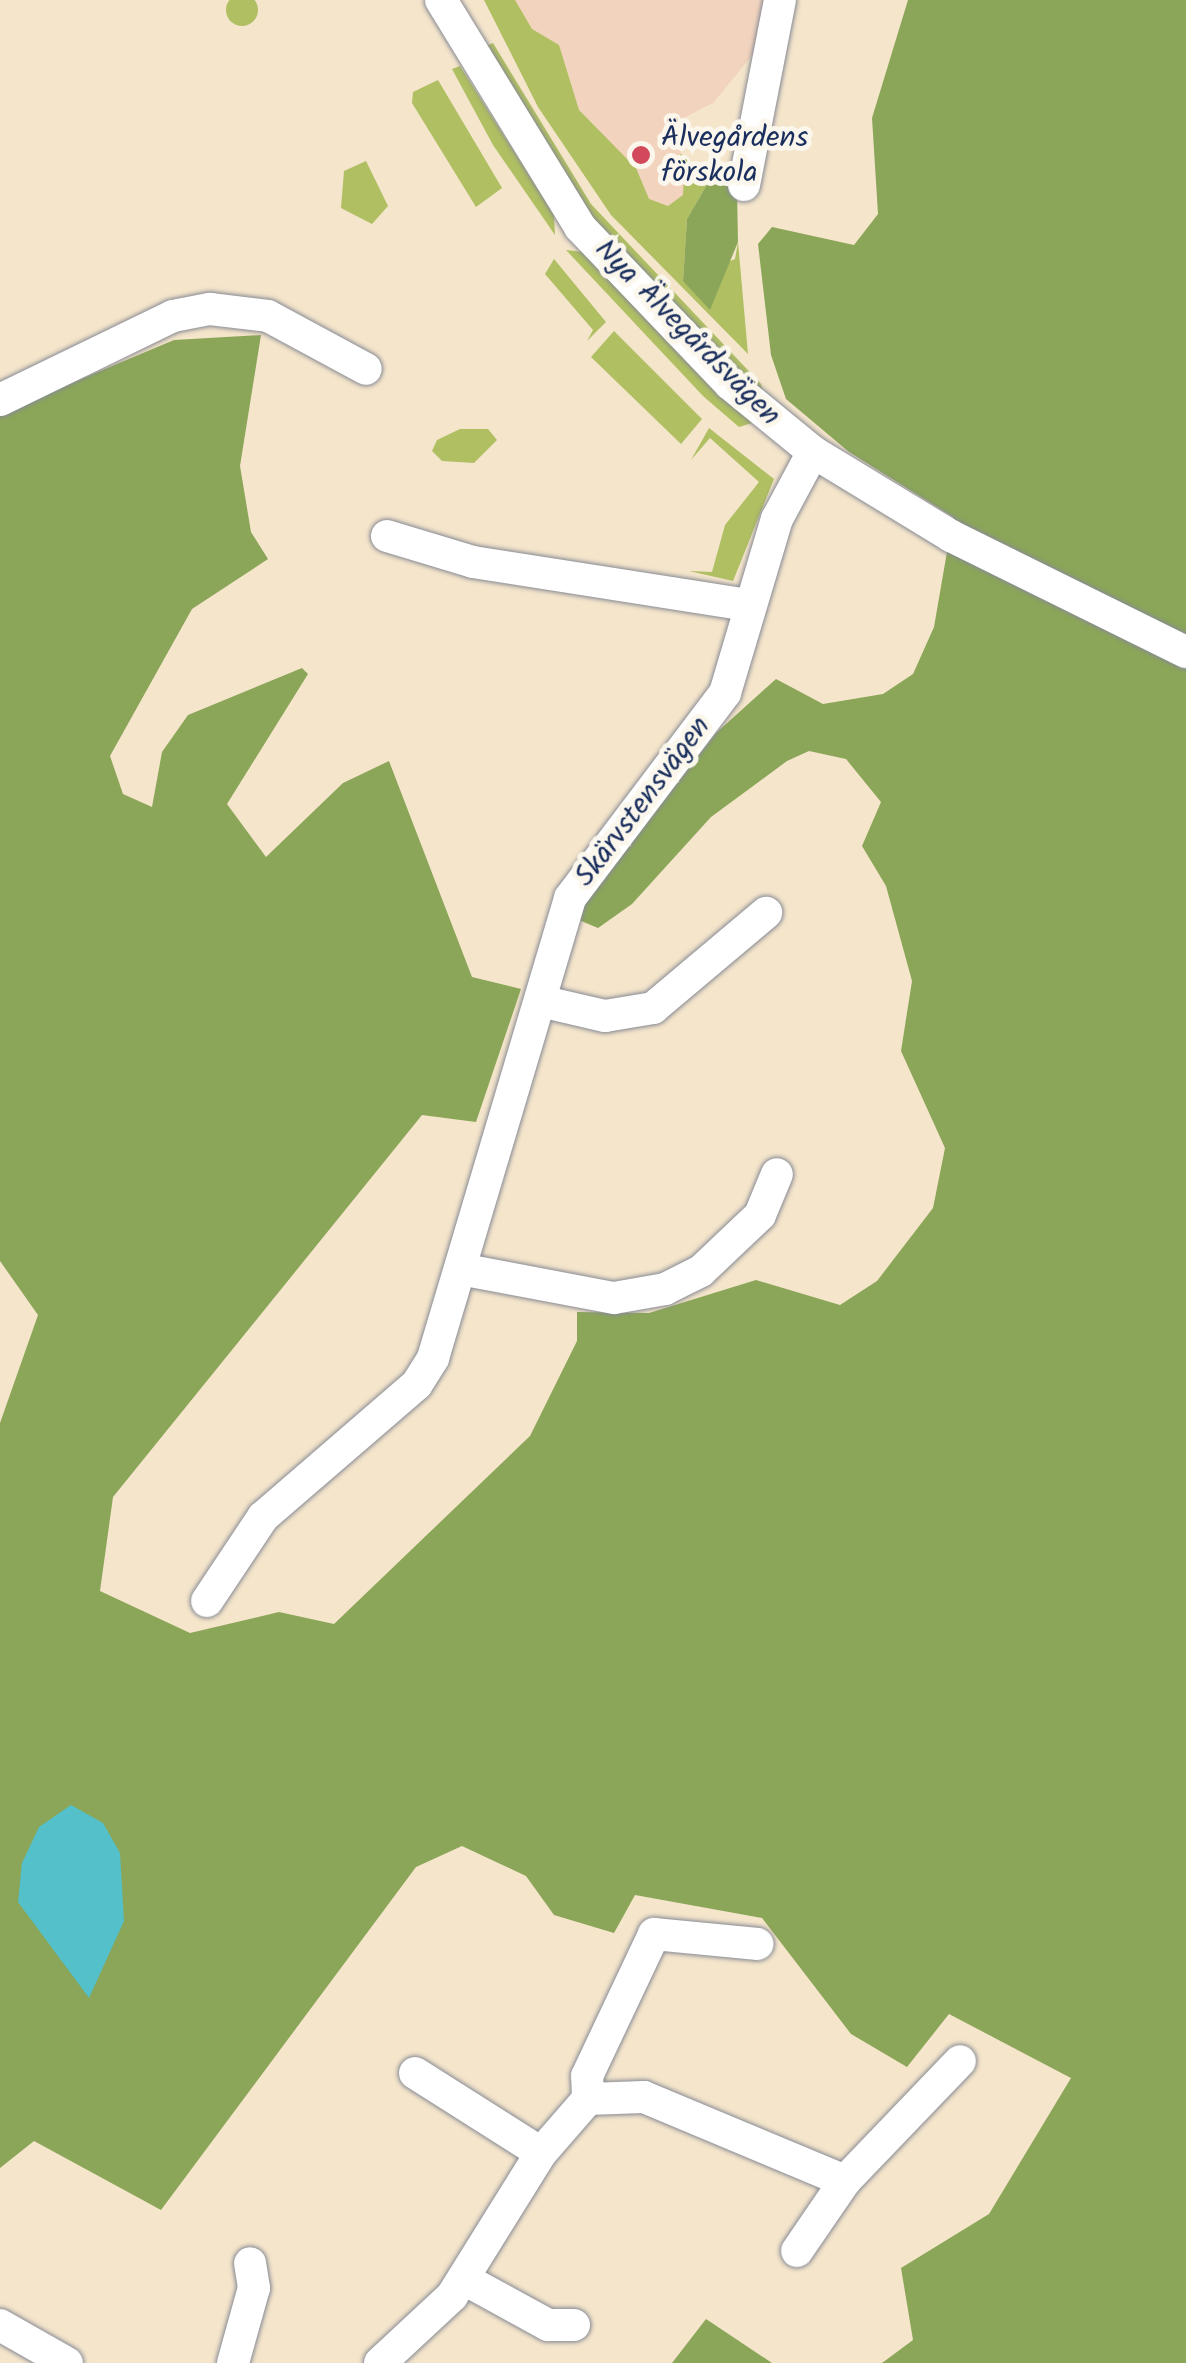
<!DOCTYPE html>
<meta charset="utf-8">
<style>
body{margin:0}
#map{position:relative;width:1186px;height:2363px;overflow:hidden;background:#f4e5cb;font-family:Kalam,sans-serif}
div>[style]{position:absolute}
.built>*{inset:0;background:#f2d4be}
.green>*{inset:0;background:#afbf62}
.round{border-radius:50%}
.forest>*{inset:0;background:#8ba658}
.water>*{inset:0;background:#53c0ca}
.roads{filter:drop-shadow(0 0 2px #888a94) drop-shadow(0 0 2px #888a94)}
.minor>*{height:32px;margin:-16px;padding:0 16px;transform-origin:16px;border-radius:16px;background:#fff}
.dots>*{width:28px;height:28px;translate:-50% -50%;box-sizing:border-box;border:5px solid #fbf7ec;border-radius:50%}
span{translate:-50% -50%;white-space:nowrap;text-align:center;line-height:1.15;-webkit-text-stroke:10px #fbf7ec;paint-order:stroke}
.poi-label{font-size:30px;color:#1b2f5e}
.left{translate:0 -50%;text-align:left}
.street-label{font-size:30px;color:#1b2f5e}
</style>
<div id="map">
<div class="built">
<div style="clip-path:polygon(509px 0,768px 0,760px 46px,713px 103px,666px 127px,695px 177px,691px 270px,582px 134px)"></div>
</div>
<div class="green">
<div class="round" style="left:226px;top:-6px;width:32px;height:32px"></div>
<div style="clip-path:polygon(484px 0,515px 0,532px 29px,559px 45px,579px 110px,636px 168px,649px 199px,668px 206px,683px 195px,684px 175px,672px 160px,681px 154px,709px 181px,687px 219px,683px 281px,735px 259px,738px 242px,748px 354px,611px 215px,538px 107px)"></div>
<div style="clip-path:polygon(493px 43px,591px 204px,761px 384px,765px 399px,577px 202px,486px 46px)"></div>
<div style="clip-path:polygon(460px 66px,554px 215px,555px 235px,493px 145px,452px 69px)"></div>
<div style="clip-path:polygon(438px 80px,502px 188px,476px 207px,412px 103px,413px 92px)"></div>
<div style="clip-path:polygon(366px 161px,388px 206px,372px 224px,341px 208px,344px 171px)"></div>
<div style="clip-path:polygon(566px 250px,583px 252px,752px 423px,739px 427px,703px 396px)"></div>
<div style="clip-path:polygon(554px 259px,606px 322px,587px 341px,593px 330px,545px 274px)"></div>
<div style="clip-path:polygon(614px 331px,702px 419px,681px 444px,591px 357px)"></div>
<div style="clip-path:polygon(709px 428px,774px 479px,733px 581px,689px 571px,712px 572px,725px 525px,759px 482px,710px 438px,691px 460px)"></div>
<div style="clip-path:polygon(460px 429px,488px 429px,497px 440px,474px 463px,442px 461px,432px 451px,437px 440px)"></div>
</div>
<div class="forest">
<div style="clip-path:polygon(908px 0,1186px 0,1186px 2363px,882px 2363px,913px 2340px,901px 2268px,989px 2214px,1071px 2078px,949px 2014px,907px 2067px,851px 2034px,762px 1918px,635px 1895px,614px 1933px,554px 1915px,526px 1876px,462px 1846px,416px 1867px,161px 2210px,34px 2141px,0 2168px,0 1423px,38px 1315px,0 1261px,0 413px,174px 340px,261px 335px,240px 466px,251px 532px,268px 559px,192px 609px,110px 756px,123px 794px,152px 807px,162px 752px,188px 715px,302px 668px,308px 674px,227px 804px,266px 857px,343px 783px,389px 761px,472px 977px,521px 989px,476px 1122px,422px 1115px,113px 1497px,100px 1591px,190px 1633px,279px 1612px,334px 1624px,530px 1436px,577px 1341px,577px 1312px,649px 1313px,756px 1280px,840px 1305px,877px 1281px,933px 1208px,945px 1148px,901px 1051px,912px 981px,886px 886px,862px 846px,881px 802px,846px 759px,809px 751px,787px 761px,711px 817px,632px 904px,598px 928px,574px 918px,716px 733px,776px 679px,823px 704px,883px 694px,913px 674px,934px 627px,953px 517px,849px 452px,786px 399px,771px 355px,758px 244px,772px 227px,854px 245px,878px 214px,872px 118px)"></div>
<div style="clip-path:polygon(709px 181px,737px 189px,738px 242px,710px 310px,683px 281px,687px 219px)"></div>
<div style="clip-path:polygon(706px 2319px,772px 2363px,672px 2363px)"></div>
</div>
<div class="water">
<div style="clip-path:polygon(71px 1805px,103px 1823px,120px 1853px,124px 1921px,89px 1998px,18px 1902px,22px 1863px,39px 1827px)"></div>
</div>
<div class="roads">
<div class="minor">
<div style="left:441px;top:0;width:266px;rotate:58.5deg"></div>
<div style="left:580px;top:227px;width:217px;rotate:46.3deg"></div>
<div style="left:730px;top:384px;width:107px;rotate:39.3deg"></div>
<div style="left:813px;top:452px;width:162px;rotate:31.3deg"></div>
<div style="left:951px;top:536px;width:262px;rotate:26.3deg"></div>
<div style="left:744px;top:185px;width:188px;rotate:-79deg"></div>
<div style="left:0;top:400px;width:192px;rotate:-25.9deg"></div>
<div style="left:173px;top:316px;width:38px;rotate:-11deg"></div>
<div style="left:210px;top:309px;width:58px;rotate:6.9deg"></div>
<div style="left:268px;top:316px;width:111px;rotate:28.4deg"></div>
<div style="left:387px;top:536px;width:90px;rotate:16.8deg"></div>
<div style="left:473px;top:562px;width:279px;rotate:8.9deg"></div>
<div style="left:540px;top:1001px;width:67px;rotate:13deg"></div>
<div style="left:605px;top:1016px;width:49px;rotate:-9.5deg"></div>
<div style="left:653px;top:1008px;width:148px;rotate:-40.1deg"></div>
<div style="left:460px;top:1269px;width:157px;rotate:10.7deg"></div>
<div style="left:614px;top:1298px;width:52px;rotate:-10deg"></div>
<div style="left:665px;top:1289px;width:40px;rotate:-26.6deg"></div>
<div style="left:701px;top:1271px;width:81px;rotate:-43.5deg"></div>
<div style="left:760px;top:1215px;width:44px;rotate:-67.5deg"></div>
<div style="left:207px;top:1601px;width:101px;rotate:-56.3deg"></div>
<div style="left:263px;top:1517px;width:203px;rotate:-40.8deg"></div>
<div style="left:417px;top:1384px;width:31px;rotate:-58deg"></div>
<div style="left:433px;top:1358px;width:480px;rotate:-73.4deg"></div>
<div style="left:570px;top:898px;width:257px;rotate:-52.9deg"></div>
<div style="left:725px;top:693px;width:182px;rotate:-73.4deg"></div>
<div style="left:777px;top:519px;width:76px;rotate:-61.8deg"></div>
<div style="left:415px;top:2073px;width:149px;rotate:32.4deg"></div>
<div style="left:588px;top:2099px;width:23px;rotate:-92deg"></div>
<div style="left:587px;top:2076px;width:157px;rotate:-64.7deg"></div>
<div style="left:654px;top:1934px;width:104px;rotate:5.5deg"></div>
<div style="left:797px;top:2251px;width:85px;rotate:-55.6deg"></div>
<div style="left:845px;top:2181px;width:166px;rotate:-46.2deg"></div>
<div style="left:464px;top:2279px;width:96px;rotate:28.7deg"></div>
<div style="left:548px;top:2325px;width:26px"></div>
<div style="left:0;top:2325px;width:77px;rotate:29.6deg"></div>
<div style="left:233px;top:2363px;width:78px;rotate:-74.4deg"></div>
<div style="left:254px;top:2288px;width:25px;rotate:-99deg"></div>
<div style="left:380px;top:2363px;width:98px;rotate:-42.9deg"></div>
<div style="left:452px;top:2296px;width:168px;rotate:-58.1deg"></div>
<div style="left:541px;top:2153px;width:72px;rotate:-49deg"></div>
<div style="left:588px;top:2099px;width:56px;rotate:-2deg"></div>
<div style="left:644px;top:2097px;width:218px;rotate:22.7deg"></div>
</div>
</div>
<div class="dots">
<div style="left:641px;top:155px;background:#d1495b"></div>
</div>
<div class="poi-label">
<span class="left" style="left:661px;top:155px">Älvegårdens<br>förskola</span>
</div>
<div class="street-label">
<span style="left:687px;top:333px;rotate:45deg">Nya Älvegårdsvägen</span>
<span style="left:643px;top:802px;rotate:-53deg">Skärvstensvägen</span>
</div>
</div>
